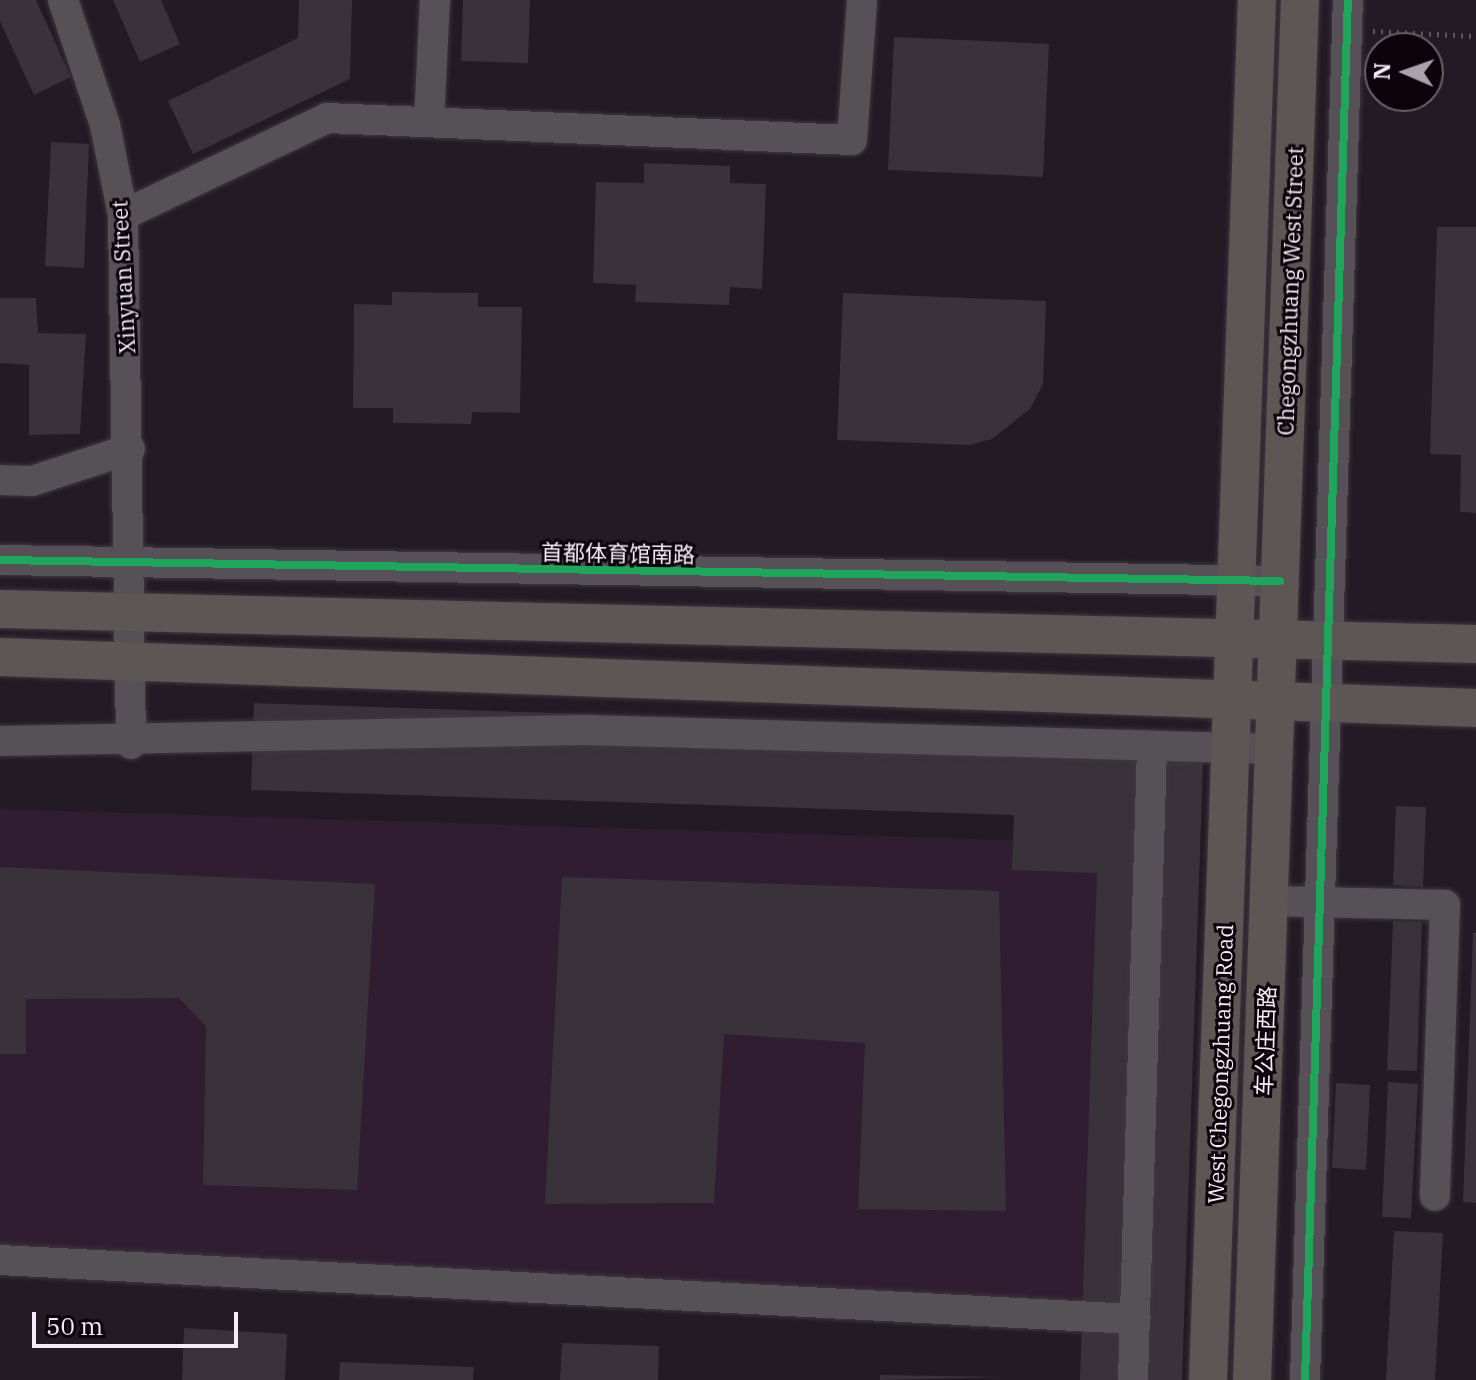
<!DOCTYPE html>
<meta charset="utf-8">
<style>
body{margin:0}
#map{position:relative;width:1476px;height:1380px;overflow:hidden;background:#221a24;font-family:"IBM Plex Serif","Noto Sans SC",serif}
div>[style]{position:absolute}
.built>*{inset:0;background:#301d32}
.building>*{inset:0;background:#39323a}
.path>*{height:5px;margin-top:-2.5px;transform-origin:0;background:repeating-linear-gradient(90deg,#5b555c 0 2px,transparent 0 8px)}
.roads{filter:drop-shadow(0 0 2px #3e373f) drop-shadow(0 0 2px #3e373f)}
.minor>*{height:30px;margin:-15px;padding:0 15px;transform-origin:15px;border-radius:15px;background:#565057}
.major>*{height:38px;margin:-19px;padding:0 19px;transform-origin:19px;border-radius:19px;background:#5c5655}
.cycleway>*{height:8px;margin:-4px;padding:0 4px;transform-origin:4px;border-radius:4px;background:#20a55d}
span{translate:-50% -50%;white-space:nowrap;text-align:center;line-height:1.15;-webkit-text-stroke:6px #0b050b;paint-order:stroke}
.street-label{font-size:22px;color:#f6ebf8}
.north{position:absolute;left:1364px;top:32px;width:80px;height:80px;box-sizing:border-box;background:#0b050b;border:2px solid #69616a;border-radius:50%;rotate:272deg;font-size:22px;font-weight:700;line-height:32px;text-align:center;color:#f6ebf8}
.north::after{content:'';display:block;margin:auto;width:28px;height:36px;background:#aca2ae;clip-path:polygon(50% 0,100% 100%,50% 72%,0 100%)}
.scale{position:absolute;left:32px;top:1312px;width:206px;height:36px;box-sizing:border-box;border:4px solid #f6ebf8;border-top:0;padding-left:10px;font-size:24px;line-height:28px;white-space:nowrap;color:#f6ebf8;-webkit-text-stroke:6px #0b050b;paint-order:stroke}
</style>
<div id="map">
<div class="built">
<div style="clip-path:polygon(0 809px,1131px 844px,1116px 1320px,0 1260px)"></div>
</div>
<div class="building">
<div style="clip-path:polygon(0 0,36px 0,71px 77px,34px 95px,0 21px)"></div>
<div style="clip-path:polygon(113px 0,161px 0,180px 44px,140px 62px)"></div>
<div style="clip-path:polygon(299px 0,352px 0,350px 79px,193px 154px,168px 101px,298px 38px)"></div>
<div style="clip-path:polygon(463px 0,530px 0,528px 63px,461px 61px)"></div>
<div style="clip-path:polygon(894px 37px,1049px 44px,1043px 177px,888px 170px)"></div>
<div style="clip-path:polygon(51px 142px,89px 144px,84px 268px,45px 266px)"></div>
<div style="clip-path:polygon(644px 163px,730px 166px,730px 183px,766px 184px,762px 289px,730px 287px,729px 305px,635px 302px,636px 285px,593px 283px,596px 182px,644px 183px)"></div>
<div style="clip-path:polygon(1437px 227px,1476px 227px,1476px 513px,1460px 512px,1461px 455px,1430px 454px)"></div>
<div style="clip-path:polygon(392px 292px,478px 293px,478px 307px,522px 307px,520px 413px,472px 412px,471px 424px,393px 423px,393px 408px,353px 408px,354px 304px,392px 305px)"></div>
<div style="clip-path:polygon(843px 293px,1046px 301px,1043px 384px,1030px 409px,992px 439px,970px 445px,837px 440px)"></div>
<div style="clip-path:polygon(0 298px,36px 298px,38px 333px,86px 334px,80px 434px,29px 435px,29px 365px,0 363px)"></div>
<div style="clip-path:polygon(254px 703px,1204px 735px,1182px 1380px,1080px 1380px,1097px 873px,1012px 870px,1014px 815px,251px 790px)"></div>
<div style="clip-path:polygon(1396px 806px,1426px 807px,1423px 887px,1393px 885px)"></div>
<div style="clip-path:polygon(0 867px,375px 884px,357px 1190px,203px 1185px,206px 1026px,179px 998px,26px 999px,26px 1054px,0 1054px)"></div>
<div style="clip-path:polygon(562px 877px,999px 891px,1006px 1211px,858px 1209px,865px 1043px,724px 1034px,714px 1203px,545px 1204px)"></div>
<div style="clip-path:polygon(1393px 921px,1422px 922px,1417px 1071px,1387px 1070px)"></div>
<div style="clip-path:polygon(1473px 933px,1476px 933px,1476px 1203px,1463px 1202px)"></div>
<div style="clip-path:polygon(1388px 1082px,1418px 1084px,1411px 1218px,1382px 1217px)"></div>
<div style="clip-path:polygon(1336px 1083px,1370px 1085px,1366px 1170px,1332px 1168px)"></div>
<div style="clip-path:polygon(1394px 1231px,1443px 1233px,1435px 1380px,1386px 1380px)"></div>
<div style="clip-path:polygon(184px 1328px,287px 1334px,285px 1380px,182px 1380px)"></div>
<div style="clip-path:polygon(562px 1343px,659px 1346px,658px 1380px,560px 1380px)"></div>
<div style="clip-path:polygon(340px 1362px,474px 1367px,473px 1380px,339px 1380px)"></div>
<div style="clip-path:polygon(880px 1375px,1008px 1377px,880px 1380px)"></div>
</div>
<div class="path">
<div style="left:1373px;top:31px;width:103px;rotate:2.8deg"></div>
</div>
<div class="roads">
<div class="minor">
<div style="left:63px;top:0;width:132px;rotate:71.4deg"></div>
<div style="left:105px;top:125px;width:92px;rotate:78.7deg"></div>
<div style="left:123px;top:215px;width:529px;rotate:89.13deg"></div>
<div style="left:429px;top:122px;width:122px;rotate:-87.2deg"></div>
<div style="left:123px;top:215px;width:226px;rotate:-25.4deg"></div>
<div style="left:327px;top:118px;width:525px;rotate:2.4deg"></div>
<div style="left:852px;top:140px;width:140px;rotate:-85.9deg"></div>
<div style="left:0;top:480px;width:32px;rotate:2deg"></div>
<div style="left:32px;top:481px;width:103px;rotate:-18.1deg"></div>
<div style="left:0;top:560px;width:1280px;rotate:0.94deg"></div>
<div style="left:0;top:741px;width:584px;rotate:-1.08deg"></div>
<div style="left:584px;top:730px;width:691px;rotate:1.58deg"></div>
<div style="left:1270px;top:901px;width:175px;rotate:1.3deg"></div>
<div style="left:1445px;top:905px;width:291px;rotate:92deg"></div>
<div style="left:0;top:1260px;width:1137px;rotate:2.98deg"></div>
<div style="left:1133px;top:1380px;width:633px;rotate:-88.28deg"></div>
<div style="left:1305px;top:1380px;width:1381px;rotate:-88.22deg"></div>
</div>
<div class="major">
<div style="left:0;top:609px;width:1476px;rotate:1.36deg"></div>
<div style="left:0;top:657px;width:1477px;rotate:1.98deg"></div>
<div style="left:1208px;top:1380px;width:1381px;rotate:-87.97deg"></div>
<div style="left:1252px;top:1380px;width:1381px;rotate:-88.01deg"></div>
</div>
</div>
<div class="cycleway">
<div style="left:0;top:560px;width:1280px;rotate:0.94deg"></div>
<div style="left:1305px;top:1380px;width:1381px;rotate:-88.22deg"></div>
</div>
<div class="street-label">
<span style="left:123px;top:277px;rotate:-93deg">Xinyuan Street</span>
<span style="left:1290px;top:291px;rotate:-88deg">Chegongzhuang West Street</span>
<span style="left:618px;top:553px;rotate:1deg">首都体育馆南路</span>
<span style="left:1265px;top:1041px;rotate:-88deg">车公庄西路</span>
<span style="left:1220px;top:1064px;rotate:-88deg">West Chegongzhuang Road</span>
</div>
<div class="north">N</div>
<div class="scale">50 m</div>
</div>
